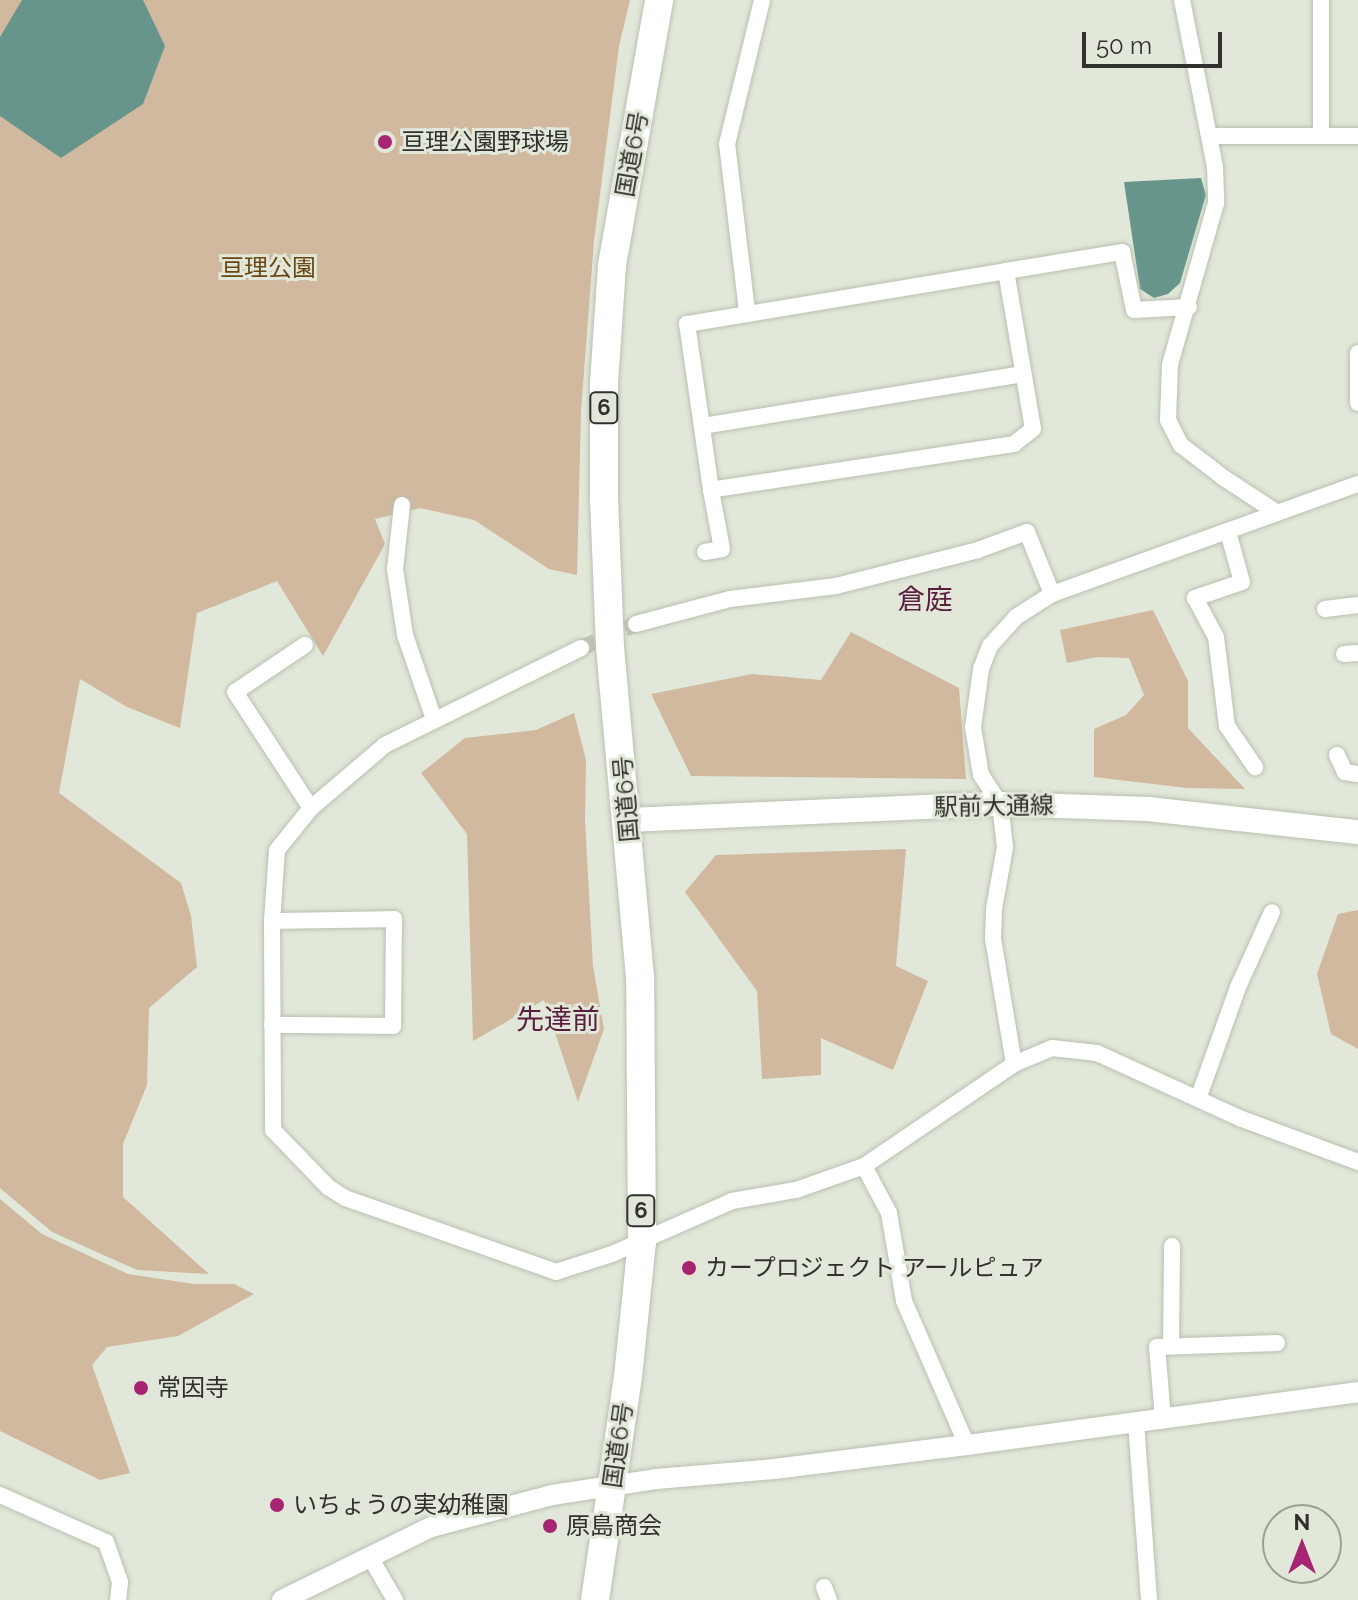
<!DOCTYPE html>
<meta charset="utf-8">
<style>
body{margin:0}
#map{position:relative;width:1358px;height:1600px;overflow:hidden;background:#e1e8d9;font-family:Raleway,"Noto Sans JP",sans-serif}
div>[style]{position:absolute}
.green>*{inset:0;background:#d0b99e}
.water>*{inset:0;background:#67958c}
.minor-tunnel>*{height:16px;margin-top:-8px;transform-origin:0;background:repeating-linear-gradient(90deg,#bdc4b6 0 16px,transparent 0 24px)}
.roads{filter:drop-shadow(0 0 2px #bac0b1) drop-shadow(0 0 2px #bac0b1)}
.minor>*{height:16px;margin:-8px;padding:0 8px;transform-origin:8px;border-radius:8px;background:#fff}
.tertiary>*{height:20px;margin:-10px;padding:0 10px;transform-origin:10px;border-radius:10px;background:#fff}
.secondary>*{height:24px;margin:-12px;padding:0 12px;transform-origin:12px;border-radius:12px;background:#fff}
.trunk>*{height:28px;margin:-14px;padding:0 14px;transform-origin:14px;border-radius:14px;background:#fff}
.dots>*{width:22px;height:22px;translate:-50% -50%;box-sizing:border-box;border:4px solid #e1e8d9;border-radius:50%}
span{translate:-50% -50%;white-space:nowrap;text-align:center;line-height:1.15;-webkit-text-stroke:6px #e1e8d9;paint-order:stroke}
.shield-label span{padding:2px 6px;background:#e1e8d9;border:2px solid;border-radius:6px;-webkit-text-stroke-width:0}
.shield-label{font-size:22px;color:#2f322c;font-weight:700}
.poi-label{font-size:24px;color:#2f322c}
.left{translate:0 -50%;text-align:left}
.street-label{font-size:24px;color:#2f322c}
.park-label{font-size:24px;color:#6a4611}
.quarter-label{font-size:28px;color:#5a1c3f}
.north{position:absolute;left:1262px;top:1504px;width:80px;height:80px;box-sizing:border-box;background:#e1e8d9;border:2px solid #9a9f94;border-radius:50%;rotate:0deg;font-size:22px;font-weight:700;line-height:32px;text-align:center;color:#2f322c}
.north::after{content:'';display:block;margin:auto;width:28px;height:36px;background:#a62471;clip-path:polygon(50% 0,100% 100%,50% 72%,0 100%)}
.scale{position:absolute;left:1082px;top:32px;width:140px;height:36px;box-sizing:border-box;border:4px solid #2f322c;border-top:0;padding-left:10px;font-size:24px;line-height:28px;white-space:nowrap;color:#2f322c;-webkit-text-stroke:6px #e1e8d9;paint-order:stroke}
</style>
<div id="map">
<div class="green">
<div style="clip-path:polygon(0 0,630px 0,619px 46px,594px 241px,581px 411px,577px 575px,549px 569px,474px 520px,420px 508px,375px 519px,385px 544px,323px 656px,277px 581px,197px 613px,180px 728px,127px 707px,80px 679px,59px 793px,181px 883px,191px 916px,197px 967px,149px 1008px,147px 1085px,123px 1144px,123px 1197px,209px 1274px,137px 1270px,52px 1232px,0 1188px)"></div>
<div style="clip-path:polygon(1153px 610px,1188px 681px,1188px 728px,1245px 789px,1187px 788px,1094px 777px,1094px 729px,1126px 715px,1144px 695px,1129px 658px,1097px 657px,1067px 663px,1060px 630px)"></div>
<div style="clip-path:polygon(851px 632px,959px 688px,966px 779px,691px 776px,651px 694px,752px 674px,821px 680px)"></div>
<div style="clip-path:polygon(574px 713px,586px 760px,585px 820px,593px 966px,604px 1029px,578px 1102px,544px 1000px,473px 1041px,467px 834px,421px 773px,465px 738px,536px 730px)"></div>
<div style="clip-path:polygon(906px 849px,896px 966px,928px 981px,893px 1070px,821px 1038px,821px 1075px,762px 1079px,757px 991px,685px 892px,716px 855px)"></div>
<div style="clip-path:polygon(1358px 910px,1358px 1049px,1331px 1034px,1317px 974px,1338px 914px)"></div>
<div style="clip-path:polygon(0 1199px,42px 1234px,128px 1274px,194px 1284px,234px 1284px,254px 1294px,178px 1336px,107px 1347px,92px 1365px,130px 1473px,100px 1480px,0 1431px)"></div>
</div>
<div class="water">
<div style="clip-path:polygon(22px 0,143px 0,165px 46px,143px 104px,61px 158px,0 116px,0 37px)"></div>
<div style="clip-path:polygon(1201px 178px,1206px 195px,1180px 283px,1168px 294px,1154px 298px,1140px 289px,1124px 182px)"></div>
</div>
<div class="minor-tunnel">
<div style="left:581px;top:648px;width:60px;rotate:-23.6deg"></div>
</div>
<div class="roads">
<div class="minor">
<div style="left:1182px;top:0;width:170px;rotate:78.8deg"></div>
<div style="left:1215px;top:167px;width:36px;rotate:88deg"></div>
<div style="left:1216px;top:203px;width:168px;rotate:105.9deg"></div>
<div style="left:1170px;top:365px;width:55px;rotate:92.1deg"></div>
<div style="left:1168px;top:420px;width:28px;rotate:63deg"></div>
<div style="left:1181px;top:445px;width:54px;rotate:37.5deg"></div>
<div style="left:1224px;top:478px;width:62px;rotate:33.2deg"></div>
<div style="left:1210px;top:136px;width:111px"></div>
<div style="left:1321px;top:136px;width:136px;rotate:-90deg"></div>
<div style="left:1321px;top:136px;width:37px"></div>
<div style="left:1006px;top:271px;width:118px;rotate:-9.3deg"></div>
<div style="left:1122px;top:252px;width:59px;rotate:78.3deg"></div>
<div style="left:1134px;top:310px;width:55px;rotate:-3.1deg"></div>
<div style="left:747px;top:311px;width:168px;rotate:-96.8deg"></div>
<div style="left:727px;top:144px;width:148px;rotate:-76.3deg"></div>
<div style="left:1358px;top:353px;width:50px;rotate:90deg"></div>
<div style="left:702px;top:426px;width:325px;rotate:-9.2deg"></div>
<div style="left:402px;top:505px;width:64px;rotate:96.2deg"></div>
<div style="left:395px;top:569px;width:67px;rotate:81.4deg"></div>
<div style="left:405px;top:635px;width:89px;rotate:71deg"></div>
<div style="left:1228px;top:532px;width:52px;rotate:74.4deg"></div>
<div style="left:1242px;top:582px;width:50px;rotate:161.2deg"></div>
<div style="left:1195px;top:598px;width:44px;rotate:61.7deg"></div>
<div style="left:1216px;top:637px;width:90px;rotate:83deg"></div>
<div style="left:1227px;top:726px;width:50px;rotate:55.7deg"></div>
<div style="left:705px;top:552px;width:17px;rotate:-10deg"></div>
<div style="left:722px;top:549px;width:60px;rotate:-100.6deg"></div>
<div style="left:711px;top:490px;width:168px;rotate:-98.2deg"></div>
<div style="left:687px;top:324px;width:323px;rotate:-9.4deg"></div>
<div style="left:1006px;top:271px;width:160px;rotate:80.3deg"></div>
<div style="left:1033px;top:429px;width:24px;rotate:142deg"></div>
<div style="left:1014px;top:444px;width:306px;rotate:171.4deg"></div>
<div style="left:1325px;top:609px;width:33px;rotate:-7deg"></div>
<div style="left:636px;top:624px;width:97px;rotate:-14.9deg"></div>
<div style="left:730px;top:599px;width:107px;rotate:-7deg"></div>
<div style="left:836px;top:586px;width:146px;rotate:-14.2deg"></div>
<div style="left:978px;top:550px;width:52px;rotate:-20.2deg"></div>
<div style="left:1027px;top:532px;width:67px;rotate:68deg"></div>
<div style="left:305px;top:645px;width:84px;rotate:146.1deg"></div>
<div style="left:235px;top:692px;width:139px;rotate:56.8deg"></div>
<div style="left:581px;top:648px;width:219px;rotate:153.7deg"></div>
<div style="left:385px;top:745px;width:97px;rotate:139.6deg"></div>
<div style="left:311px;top:808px;width:54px;rotate:129deg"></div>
<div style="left:277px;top:850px;width:71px;rotate:94deg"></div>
<div style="left:272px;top:921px;width:209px;rotate:89.7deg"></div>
<div style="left:273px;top:1130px;width:79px;rotate:46deg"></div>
<div style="left:328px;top:1187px;width:20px;rotate:33deg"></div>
<div style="left:345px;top:1198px;width:224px;rotate:19.3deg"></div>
<div style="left:556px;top:1272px;width:59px;rotate:-17.8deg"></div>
<div style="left:612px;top:1254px;width:131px;rotate:-23.8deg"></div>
<div style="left:732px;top:1201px;width:65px;rotate:-9.8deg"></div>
<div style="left:796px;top:1190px;width:72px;rotate:-19.4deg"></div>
<div style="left:864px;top:1166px;width:181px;rotate:-34.2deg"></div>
<div style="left:1014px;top:1064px;width:41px;rotate:-22.8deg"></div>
<div style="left:1052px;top:1048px;width:45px;rotate:6.3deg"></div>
<div style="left:1097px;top:1053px;width:159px;rotate:24.5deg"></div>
<div style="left:1242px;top:1119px;width:124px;rotate:20.3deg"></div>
<div style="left:1344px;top:654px;width:14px;rotate:-4deg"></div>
<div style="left:1337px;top:755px;width:19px;rotate:65deg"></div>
<div style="left:1345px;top:772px;width:13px;rotate:9deg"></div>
<div style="left:272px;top:921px;width:122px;rotate:-0.9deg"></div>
<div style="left:394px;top:919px;width:107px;rotate:90.5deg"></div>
<div style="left:393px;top:1026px;width:121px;rotate:-179.5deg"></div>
<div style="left:1014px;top:1064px;width:127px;rotate:-99.5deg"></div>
<div style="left:993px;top:939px;width:30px;rotate:-88deg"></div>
<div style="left:994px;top:909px;width:63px;rotate:-79.9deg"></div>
<div style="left:1005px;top:847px;width:43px;rotate:-96.6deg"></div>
<div style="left:1000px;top:804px;width:35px;rotate:-123deg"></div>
<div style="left:981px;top:775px;width:49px;rotate:-99.5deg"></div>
<div style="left:973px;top:727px;width:59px;rotate:-82.1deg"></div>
<div style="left:981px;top:669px;width:25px;rotate:-69deg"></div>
<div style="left:990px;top:646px;width:39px;rotate:-48deg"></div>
<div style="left:1016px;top:617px;width:43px;rotate:-32.6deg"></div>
<div style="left:1052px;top:594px;width:325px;rotate:-19.8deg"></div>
<div style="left:1198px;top:1099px;width:119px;rotate:-70.3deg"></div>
<div style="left:1238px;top:987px;width:82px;rotate:-65.6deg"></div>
<div style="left:864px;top:1166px;width:53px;rotate:62deg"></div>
<div style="left:889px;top:1213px;width:89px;rotate:80.3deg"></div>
<div style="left:904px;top:1301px;width:157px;rotate:66.4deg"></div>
<div style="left:1171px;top:1346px;width:100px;rotate:-89.4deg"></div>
<div style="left:1163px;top:1418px;width:71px;rotate:-94.8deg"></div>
<div style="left:1157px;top:1347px;width:120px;rotate:-1.9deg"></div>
<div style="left:1136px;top:1422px;width:178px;rotate:85.8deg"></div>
<div style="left:0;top:1495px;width:116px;rotate:23.9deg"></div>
<div style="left:106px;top:1542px;width:42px;rotate:70.7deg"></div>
<div style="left:120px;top:1582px;width:18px;rotate:96deg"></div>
<div style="left:370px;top:1557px;width:50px;rotate:59.8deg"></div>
<div style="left:824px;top:1587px;width:14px;rotate:69deg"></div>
</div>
<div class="tertiary">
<div style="left:282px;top:1600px;width:166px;rotate:-26.1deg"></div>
<div style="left:431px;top:1527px;width:125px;rotate:-14.8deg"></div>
<div style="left:552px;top:1495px;width:105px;rotate:-8.7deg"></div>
<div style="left:656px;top:1479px;width:118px;rotate:-4.8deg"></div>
<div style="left:774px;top:1469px;width:194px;rotate:-7.1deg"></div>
<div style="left:967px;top:1445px;width:395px;rotate:-7.7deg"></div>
</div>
<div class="secondary">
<div style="left:628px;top:820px;width:372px;rotate:-2.5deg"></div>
<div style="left:1000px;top:804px;width:148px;rotate:1.9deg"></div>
<div style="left:1148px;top:809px;width:211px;rotate:6.3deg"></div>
</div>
<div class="trunk">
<div style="left:595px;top:1600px;width:225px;rotate:-81.6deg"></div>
<div style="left:628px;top:1377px;width:136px;rotate:-84.1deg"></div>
<div style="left:642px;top:1242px;width:265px;rotate:-90.4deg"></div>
<div style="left:640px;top:977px;width:331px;rotate:-95.2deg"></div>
<div style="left:610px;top:647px;width:148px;rotate:-92.3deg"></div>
<div style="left:604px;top:499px;width:116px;rotate:-90deg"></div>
<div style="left:604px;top:383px;width:118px;rotate:-86.1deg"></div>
<div style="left:612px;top:265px;width:269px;rotate:-79.9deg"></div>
</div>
</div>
<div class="dots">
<div style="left:385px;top:142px;background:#a62471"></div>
<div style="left:689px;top:1268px;background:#a62471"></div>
<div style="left:141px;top:1388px;background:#a62471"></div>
<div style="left:277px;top:1505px;background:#a62471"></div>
<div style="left:550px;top:1526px;background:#a62471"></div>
</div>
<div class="shield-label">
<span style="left:604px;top:408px">6</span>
<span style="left:641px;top:1211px">6</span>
</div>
<div class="poi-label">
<span class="left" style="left:401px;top:142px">亘理公園野球場</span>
<span class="left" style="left:705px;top:1268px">カープロジェクト アールピュア</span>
<span class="left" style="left:157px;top:1388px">常因寺</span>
<span class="left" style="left:293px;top:1505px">いちょうの実幼稚園</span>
<span class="left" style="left:566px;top:1526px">原島商会</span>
</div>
<div class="street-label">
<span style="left:632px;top:154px;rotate:-80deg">国道6号</span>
<span style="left:626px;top:799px;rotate:-95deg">国道6号</span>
<span style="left:994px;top:806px;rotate:-1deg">駅前大通線</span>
<span style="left:618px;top:1445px;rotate:-82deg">国道6号</span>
</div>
<div class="park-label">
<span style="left:268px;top:268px">亘理公園</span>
</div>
<div class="quarter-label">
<span style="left:925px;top:600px">倉庭</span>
<span style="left:558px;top:1020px">先達前</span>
</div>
<div class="north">N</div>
<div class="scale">50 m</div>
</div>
